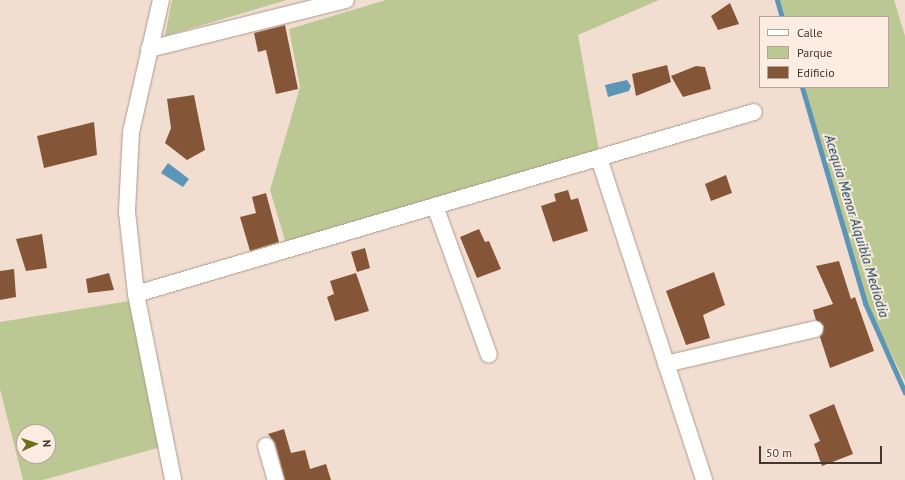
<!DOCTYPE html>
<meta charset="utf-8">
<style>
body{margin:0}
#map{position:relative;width:905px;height:480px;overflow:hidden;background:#f2ded0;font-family:"PT Sans",sans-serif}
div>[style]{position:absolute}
.green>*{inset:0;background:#bcc894}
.water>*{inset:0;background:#5d95b6}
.stream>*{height:5px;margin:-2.5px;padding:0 2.5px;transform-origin:2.5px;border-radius:2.5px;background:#5d95b6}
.building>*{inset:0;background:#855537}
.roads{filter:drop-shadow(0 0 1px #ad9b8e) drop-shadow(0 0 1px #ad9b8e)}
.minor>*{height:16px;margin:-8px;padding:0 8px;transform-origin:8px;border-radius:8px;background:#fff}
span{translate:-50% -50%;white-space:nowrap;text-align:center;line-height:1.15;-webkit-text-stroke:4px #fcece1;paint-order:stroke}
.water-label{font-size:14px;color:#06374f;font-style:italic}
.legend{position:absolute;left:759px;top:16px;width:130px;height:72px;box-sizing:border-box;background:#fcece1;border:1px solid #b0a49b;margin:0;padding:5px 7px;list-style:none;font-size:12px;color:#3f3732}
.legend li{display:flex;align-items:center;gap:8px;height:20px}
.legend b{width:20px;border:1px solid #b0a49b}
.north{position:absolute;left:16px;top:424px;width:40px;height:40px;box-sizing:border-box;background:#fcece1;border:1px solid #b0a49b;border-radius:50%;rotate:87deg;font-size:11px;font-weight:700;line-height:16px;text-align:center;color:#3f3732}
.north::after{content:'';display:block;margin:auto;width:14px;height:18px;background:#687119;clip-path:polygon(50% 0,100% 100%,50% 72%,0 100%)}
.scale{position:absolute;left:759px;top:446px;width:123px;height:18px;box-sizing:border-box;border:2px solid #3f3732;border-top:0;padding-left:5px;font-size:12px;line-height:14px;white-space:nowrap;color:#3f3732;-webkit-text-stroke:3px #fcece1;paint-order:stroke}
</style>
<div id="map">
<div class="green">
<div style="clip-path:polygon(172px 0,287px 0,165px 36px)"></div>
<div style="clip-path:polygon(386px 0,659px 0,578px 35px,599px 151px,286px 244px,270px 190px,300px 87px,289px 29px)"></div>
<div style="clip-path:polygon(780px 0,894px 0,905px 36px,905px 381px,865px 303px,805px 87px,888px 87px,888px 17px,785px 17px)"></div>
<div style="clip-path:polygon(evenodd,129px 301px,161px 447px,43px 480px,23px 480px,0 389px,0 322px,129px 301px,24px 432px,48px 432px,48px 456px,24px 456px,24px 432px)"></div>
</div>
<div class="water">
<div style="clip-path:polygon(627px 80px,631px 86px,629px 91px,608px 97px,605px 85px)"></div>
<div style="clip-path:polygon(168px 163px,189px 179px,183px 187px,161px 173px)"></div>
</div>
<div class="stream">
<div style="left:777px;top:0;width:18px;rotate:74deg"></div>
<div style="left:802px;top:87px;width:225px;rotate:73.7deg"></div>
<div style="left:865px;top:303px;width:98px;rotate:66deg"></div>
</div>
<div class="building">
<div style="clip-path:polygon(730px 3px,739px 24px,718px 30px,711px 16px)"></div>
<div style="clip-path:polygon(285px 25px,298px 89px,276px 94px,266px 50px,258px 52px,254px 33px)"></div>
<div style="clip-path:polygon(667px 65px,671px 82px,636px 96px,632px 74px)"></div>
<div style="clip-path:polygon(696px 66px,705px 67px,711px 89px,683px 97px,671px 76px)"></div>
<div style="clip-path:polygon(194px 95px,205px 150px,187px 160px,165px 143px,171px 128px,167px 99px)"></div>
<div style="clip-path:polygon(94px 122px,97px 155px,44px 168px,37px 136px)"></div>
<div style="clip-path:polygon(726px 175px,732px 193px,711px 201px,705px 184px)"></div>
<div style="clip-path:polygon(568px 190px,571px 200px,578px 198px,588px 231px,553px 242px,541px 206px,556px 201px,554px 194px)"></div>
<div style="clip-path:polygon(266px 193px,279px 242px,250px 251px,240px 217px,256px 213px,252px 197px)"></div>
<div style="clip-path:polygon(479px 229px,485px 242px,489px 241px,501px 269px,477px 278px,460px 237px)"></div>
<div style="clip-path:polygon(42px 234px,47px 268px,26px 271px,16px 239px)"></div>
<div style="clip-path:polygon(365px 248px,370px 268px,357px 272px,351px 252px)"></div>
<div style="clip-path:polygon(839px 261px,851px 299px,855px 297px,874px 351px,830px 368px,820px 337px,824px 326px,816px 320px,813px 310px,833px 304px,816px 266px)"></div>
<div style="clip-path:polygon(14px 269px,16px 297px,0 300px,0 271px)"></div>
<div style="clip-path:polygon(714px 272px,725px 305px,703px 315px,710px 338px,686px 345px,666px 291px)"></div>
<div style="clip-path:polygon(109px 273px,114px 290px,88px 293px,86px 279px)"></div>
<div style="clip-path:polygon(356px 273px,369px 311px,335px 321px,327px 297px,334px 294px,330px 281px)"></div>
<div style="clip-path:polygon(834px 404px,853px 454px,822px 466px,814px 444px,820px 441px,809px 415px)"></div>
<div style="clip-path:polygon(284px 429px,291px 453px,305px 450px,310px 469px,326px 464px,331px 480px,285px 480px,275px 443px,268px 434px)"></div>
</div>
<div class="roads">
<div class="minor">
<div style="left:161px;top:0;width:135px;rotate:102.8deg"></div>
<div style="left:131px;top:132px;width:80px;rotate:92.9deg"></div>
<div style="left:127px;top:212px;width:82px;rotate:83.7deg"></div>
<div style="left:136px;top:294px;width:190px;rotate:78.7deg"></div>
<div style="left:149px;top:49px;width:203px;rotate:-14deg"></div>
<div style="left:599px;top:158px;width:339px;rotate:71.9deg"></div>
<div style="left:435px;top:206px;width:158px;rotate:70.1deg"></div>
<div style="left:136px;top:294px;width:644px;rotate:-16.41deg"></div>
<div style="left:666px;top:364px;width:153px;rotate:-13.2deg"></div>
<div style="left:266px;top:446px;width:35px;rotate:74deg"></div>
</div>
</div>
<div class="water-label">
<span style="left:857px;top:226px;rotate:73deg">Acequia Menor Alquibla Mediodía</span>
</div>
<ul class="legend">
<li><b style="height:5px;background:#fff"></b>Calle</li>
<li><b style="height:11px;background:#bcc894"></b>Parque</li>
<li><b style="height:11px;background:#855537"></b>Edificio</li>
</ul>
<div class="north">N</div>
<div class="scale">50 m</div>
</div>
